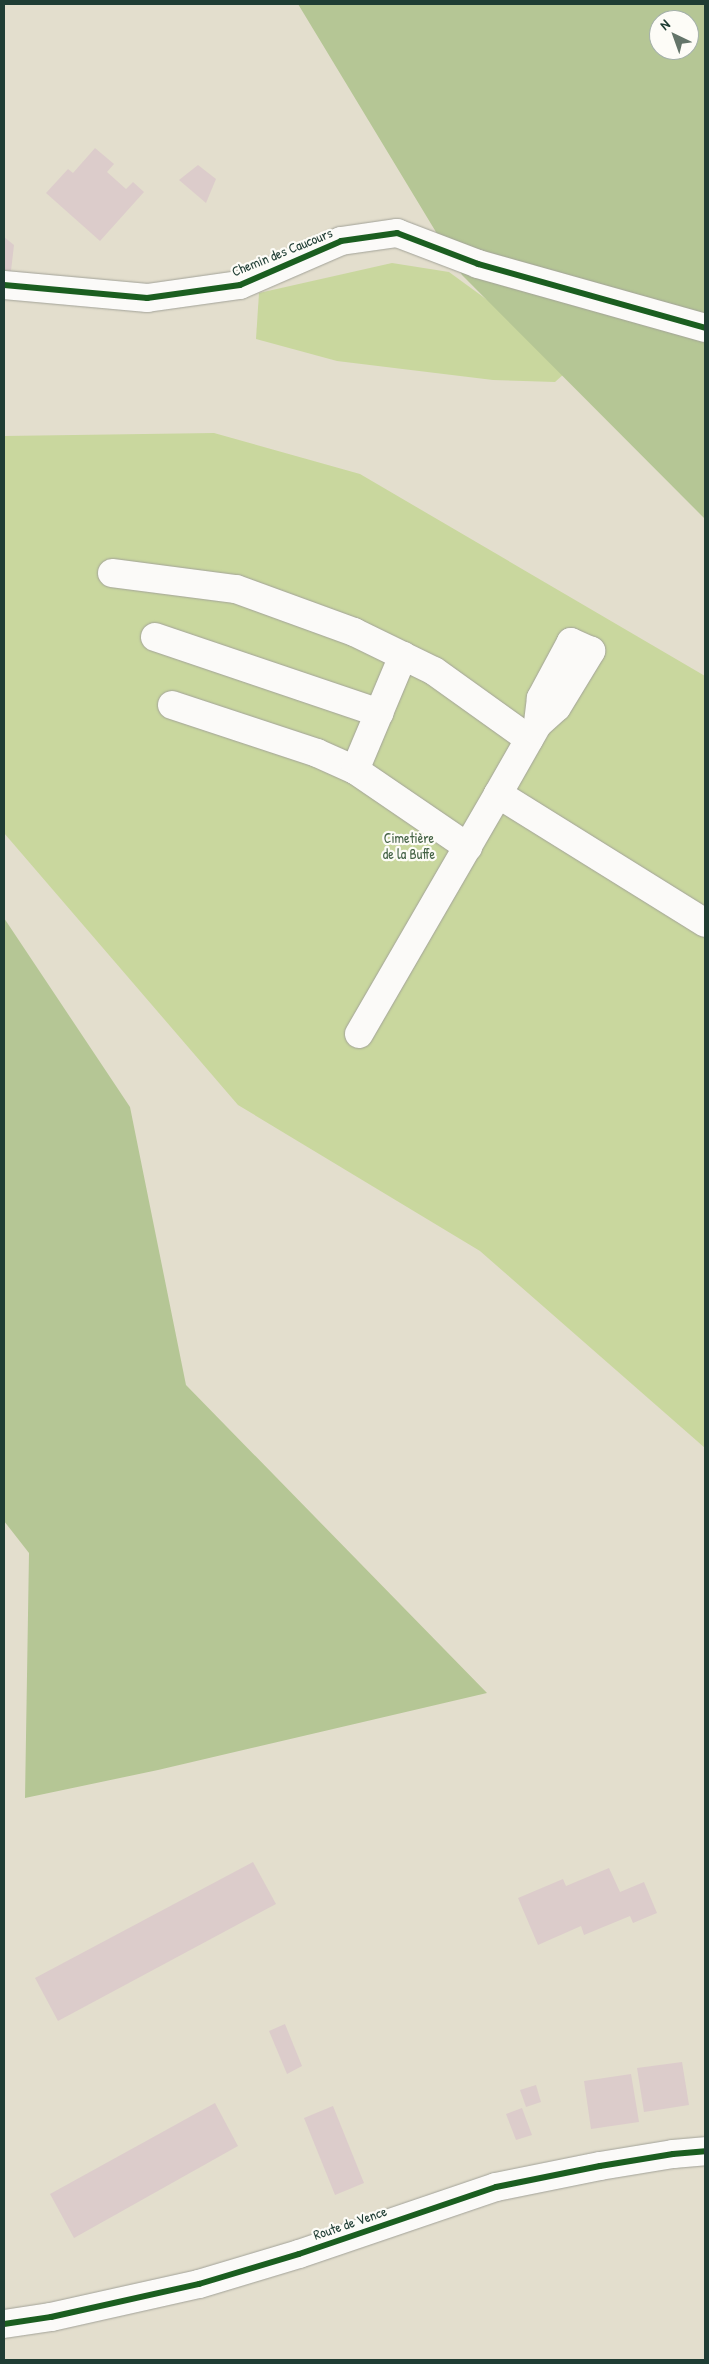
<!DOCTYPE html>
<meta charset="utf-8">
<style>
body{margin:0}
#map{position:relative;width:709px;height:2364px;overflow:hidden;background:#e3decd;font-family:"Patrick Hand",sans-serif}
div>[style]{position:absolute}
.green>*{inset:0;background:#c9d79e}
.forest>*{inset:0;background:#b5c695}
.building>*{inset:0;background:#dccccb}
.roads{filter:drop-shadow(0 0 1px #a2a298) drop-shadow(0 0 1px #a2a298)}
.minor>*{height:28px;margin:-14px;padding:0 14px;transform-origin:14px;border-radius:14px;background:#fbfaf8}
.major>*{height:28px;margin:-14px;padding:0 14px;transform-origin:14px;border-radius:14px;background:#fbfaf8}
.cycleway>*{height:6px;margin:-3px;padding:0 3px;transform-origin:3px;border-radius:3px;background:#1b5e20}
span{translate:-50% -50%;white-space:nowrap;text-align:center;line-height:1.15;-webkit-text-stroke:4.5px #fdfcf7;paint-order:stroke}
.street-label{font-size:14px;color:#1f3d34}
.park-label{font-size:14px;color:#446245}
.frame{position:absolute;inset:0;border:5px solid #1f3d34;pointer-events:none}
.north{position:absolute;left:649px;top:10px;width:50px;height:50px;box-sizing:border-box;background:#fdfcf7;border:1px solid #a4b0a9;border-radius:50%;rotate:318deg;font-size:14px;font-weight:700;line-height:20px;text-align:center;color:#1f3d34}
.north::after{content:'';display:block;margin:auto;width:18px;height:22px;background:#64756a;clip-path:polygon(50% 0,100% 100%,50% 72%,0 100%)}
</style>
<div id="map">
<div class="green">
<div style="clip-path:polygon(392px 263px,449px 272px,575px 364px,555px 382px,493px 380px,337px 361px,256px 339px,259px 293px)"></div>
<div style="clip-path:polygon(214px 433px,360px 474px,705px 676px,705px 1448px,480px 1251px,238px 1105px,4px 833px,4px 436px)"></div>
</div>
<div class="forest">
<div style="clip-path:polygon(evenodd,298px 4px,705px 4px,705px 519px,462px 275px,298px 4px,659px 20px,689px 20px,689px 50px,659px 50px,659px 20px)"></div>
<div style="clip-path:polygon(4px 918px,130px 1107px,186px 1385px,487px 1693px,158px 1770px,25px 1798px,29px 1553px,4px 1521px)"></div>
</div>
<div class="building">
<div style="clip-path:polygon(95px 148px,114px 164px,107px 172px,126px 189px,133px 182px,144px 192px,100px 241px,46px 193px,68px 169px,73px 173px)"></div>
<div style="clip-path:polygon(198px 165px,216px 179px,206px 203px,179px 180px)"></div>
<div style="clip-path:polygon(4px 237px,14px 245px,11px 271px,4px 270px)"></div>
<div style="clip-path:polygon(253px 1862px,276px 1904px,58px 2021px,35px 1978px)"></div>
<div style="clip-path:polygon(609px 1868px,620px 1892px,644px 1882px,657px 1913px,633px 1923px,630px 1916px,584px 1935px,581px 1926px,538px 1945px,518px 1898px,563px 1879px,566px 1886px)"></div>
<div style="clip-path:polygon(285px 2024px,302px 2066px,287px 2074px,269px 2031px)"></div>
<div style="clip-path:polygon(682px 2062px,689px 2105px,644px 2112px,637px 2068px)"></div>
<div style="clip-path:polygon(631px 2074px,639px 2122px,591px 2129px,584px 2081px)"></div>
<div style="clip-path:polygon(536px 2085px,541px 2102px,526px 2107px,520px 2090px)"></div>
<div style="clip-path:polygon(215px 2103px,238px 2146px,74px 2238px,50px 2194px)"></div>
<div style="clip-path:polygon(333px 2106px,364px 2183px,335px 2195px,304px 2118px)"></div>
<div style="clip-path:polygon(522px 2108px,532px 2135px,516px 2140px,506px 2114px)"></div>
</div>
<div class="roads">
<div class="minor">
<div style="left:4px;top:285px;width:144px;rotate:5.2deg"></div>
<div style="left:147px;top:298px;width:94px;rotate:-8deg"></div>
<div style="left:240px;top:285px;width:110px;rotate:-23.5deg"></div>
<div style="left:341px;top:241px;width:57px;rotate:-8.1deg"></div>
<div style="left:397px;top:233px;width:87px;rotate:20.9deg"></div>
<div style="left:478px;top:264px;width:236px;rotate:15.7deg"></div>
<div style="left:112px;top:573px;width:125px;rotate:7.4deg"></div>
<div style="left:236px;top:589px;width:126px;rotate:20deg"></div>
<div style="left:354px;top:632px;width:89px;rotate:26deg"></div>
<div style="left:434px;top:671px;width:117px;rotate:35.6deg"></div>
<div style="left:155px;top:637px;width:237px;rotate:18.7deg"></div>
<div style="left:172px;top:705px;width:153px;rotate:18.3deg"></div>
<div style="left:317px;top:753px;width:42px;rotate:24.1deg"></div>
<div style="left:355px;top:770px;width:137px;rotate:34.3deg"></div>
<div style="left:355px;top:770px;width:124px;rotate:-67.2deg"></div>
<div style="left:498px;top:794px;width:81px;rotate:-60.3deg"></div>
<div style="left:538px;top:724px;width:25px;rotate:-42deg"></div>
<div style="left:557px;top:707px;width:66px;rotate:-58.7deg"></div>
<div style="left:591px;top:651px;width:22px;rotate:-156deg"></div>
<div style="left:571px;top:642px;width:64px;rotate:118.2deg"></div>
<div style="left:541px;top:698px;width:26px;rotate:97deg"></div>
<div style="left:359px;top:1034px;width:277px;rotate:-59.9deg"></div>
<div style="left:498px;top:794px;width:244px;rotate:31.9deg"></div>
</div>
<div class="major">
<div style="left:4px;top:2324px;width:48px;rotate:-8.5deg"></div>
<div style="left:51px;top:2317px;width:152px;rotate:-12.6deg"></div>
<div style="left:199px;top:2284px;width:104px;rotate:-16.7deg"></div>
<div style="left:299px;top:2254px;width:208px;rotate:-18.8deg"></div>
<div style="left:496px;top:2187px;width:106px;rotate:-11.4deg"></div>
<div style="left:600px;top:2166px;width:74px;rotate:-9.3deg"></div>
<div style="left:673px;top:2154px;width:32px;rotate:-5deg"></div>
</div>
</div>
<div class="cycleway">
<div style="left:4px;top:285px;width:144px;rotate:5.2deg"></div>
<div style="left:147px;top:298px;width:94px;rotate:-8deg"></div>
<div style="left:240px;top:285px;width:110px;rotate:-23.5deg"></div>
<div style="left:341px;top:241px;width:57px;rotate:-8.1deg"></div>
<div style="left:397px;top:233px;width:87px;rotate:20.9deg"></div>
<div style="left:478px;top:264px;width:236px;rotate:15.7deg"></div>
<div style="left:4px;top:2324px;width:48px;rotate:-8.5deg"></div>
<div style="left:51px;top:2317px;width:152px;rotate:-12.6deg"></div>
<div style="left:199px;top:2284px;width:104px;rotate:-16.7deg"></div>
<div style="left:299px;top:2254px;width:208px;rotate:-18.8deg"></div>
<div style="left:496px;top:2187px;width:106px;rotate:-11.4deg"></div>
<div style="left:600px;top:2166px;width:74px;rotate:-9.3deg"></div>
<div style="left:673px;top:2154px;width:32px;rotate:-5deg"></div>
</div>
<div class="street-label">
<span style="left:282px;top:252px;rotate:-22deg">Chemin des Caucours</span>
<span style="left:350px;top:2223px;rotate:-19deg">Route de Vence</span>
</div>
<div class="park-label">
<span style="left:409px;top:846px">Cimetière<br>de la Buffe</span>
</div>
<div class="frame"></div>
<div class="north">N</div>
</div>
